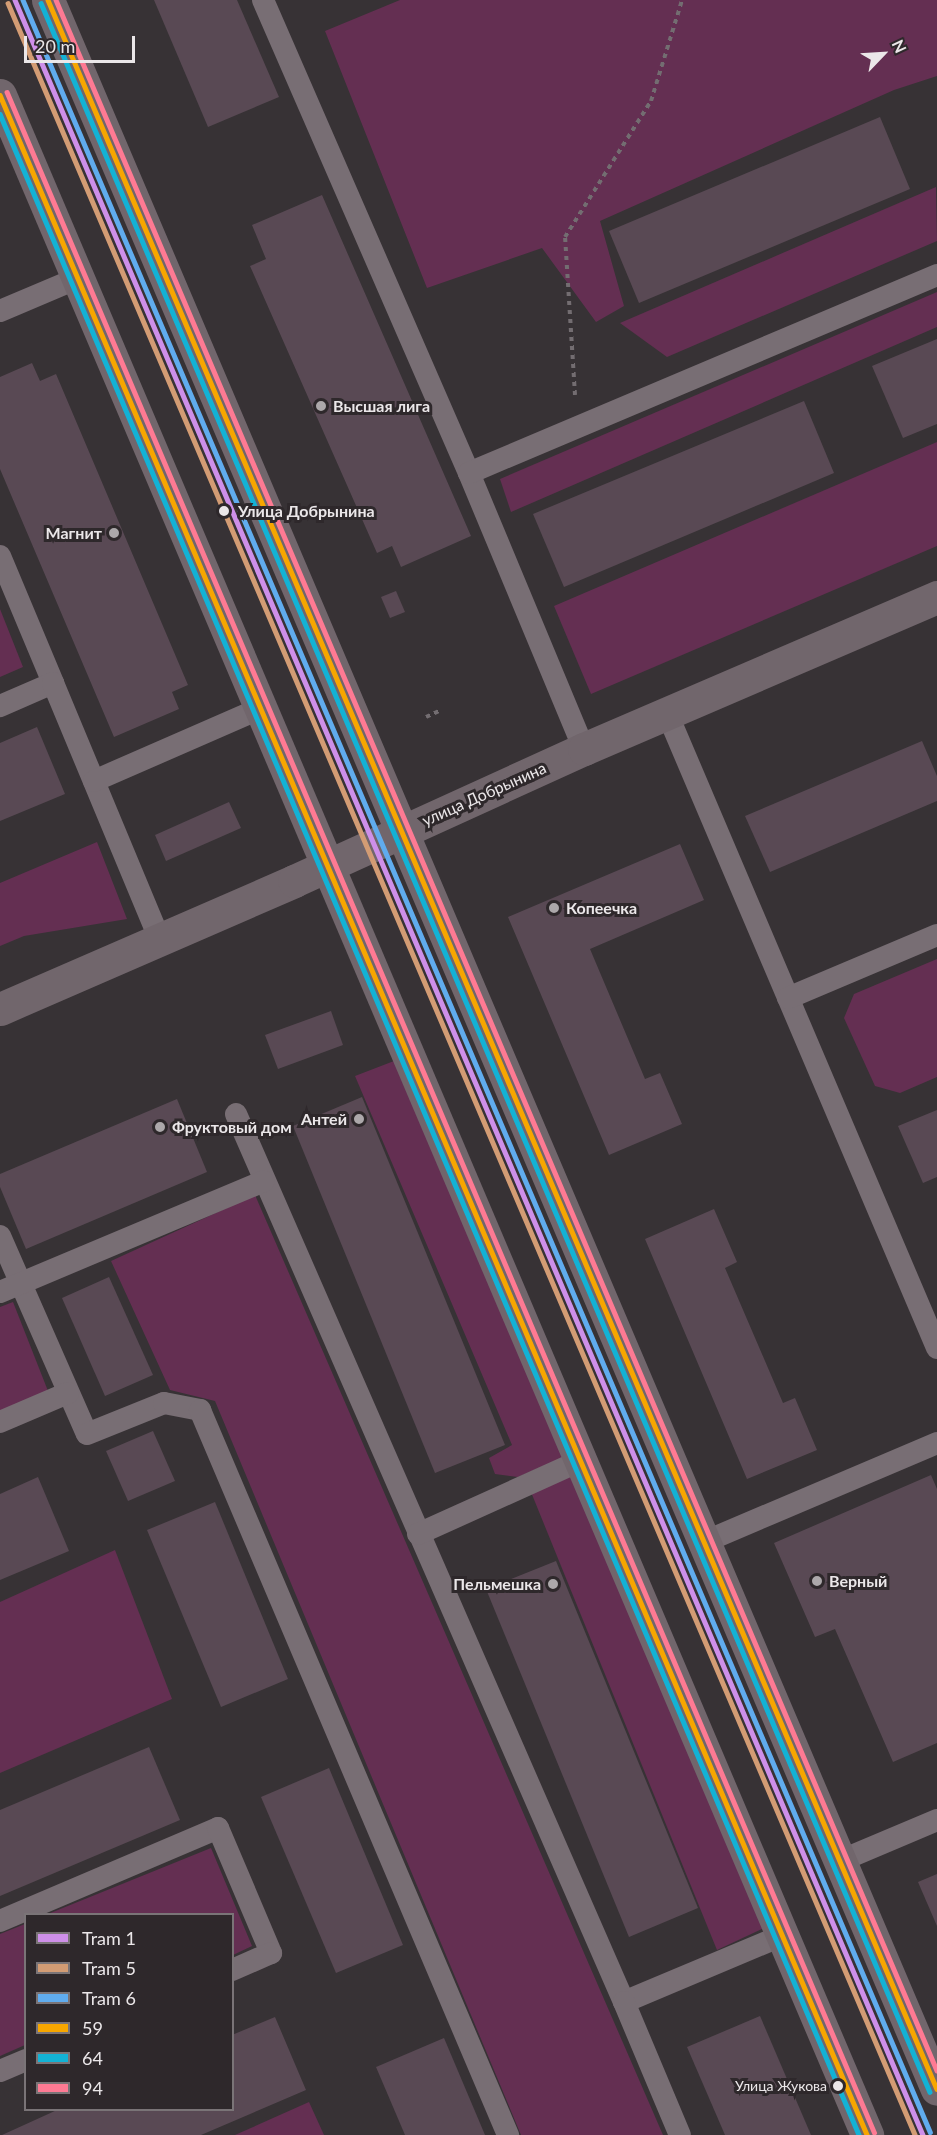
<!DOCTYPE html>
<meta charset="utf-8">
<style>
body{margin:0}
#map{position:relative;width:937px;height:2135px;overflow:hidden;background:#373235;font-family:Lato,sans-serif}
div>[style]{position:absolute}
.green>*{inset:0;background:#642f52}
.building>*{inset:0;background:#594954}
.path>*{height:4px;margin-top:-2px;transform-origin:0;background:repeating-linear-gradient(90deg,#736d71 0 4.5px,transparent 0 9px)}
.lane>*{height:22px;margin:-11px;padding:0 11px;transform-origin:11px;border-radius:11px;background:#786e74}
.secondary>*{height:33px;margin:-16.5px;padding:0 16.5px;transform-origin:16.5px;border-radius:16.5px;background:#71666c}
.bus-1>*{height:4.5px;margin:-2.25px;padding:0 2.25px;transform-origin:2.25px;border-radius:2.25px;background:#f7a600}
.bus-2>*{height:4.5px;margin:-2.25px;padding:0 2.25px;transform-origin:2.25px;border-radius:2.25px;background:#13b2d5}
.bus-3>*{height:4.5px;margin:-2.25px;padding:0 2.25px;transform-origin:2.25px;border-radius:2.25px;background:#fe7a93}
.tram-1>*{height:4.5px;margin:-2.25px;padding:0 2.25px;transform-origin:2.25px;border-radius:2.25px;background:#ce8fe9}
.tram-2>*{height:4.5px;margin:-2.25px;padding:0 2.25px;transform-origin:2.25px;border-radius:2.25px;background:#d39c74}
.tram-3>*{height:4.5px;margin:-2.25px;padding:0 2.25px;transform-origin:2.25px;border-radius:2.25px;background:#60acee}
.dots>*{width:16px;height:16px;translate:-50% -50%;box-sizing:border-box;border:3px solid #2e282b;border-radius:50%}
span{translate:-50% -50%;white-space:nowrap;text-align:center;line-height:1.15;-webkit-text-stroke:6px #2e282b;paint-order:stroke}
.bus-label{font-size:14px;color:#ebe7e9}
.right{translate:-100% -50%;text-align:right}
.poi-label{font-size:16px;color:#ebe7e9;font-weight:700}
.left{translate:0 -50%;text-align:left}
.stop-label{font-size:16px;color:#ebe7e9;font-weight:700}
.street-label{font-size:16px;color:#ebe7e9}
.legend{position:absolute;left:24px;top:1913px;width:210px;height:198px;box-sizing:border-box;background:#2e282b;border:2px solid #7a7477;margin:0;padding:8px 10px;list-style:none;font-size:18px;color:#ebe7e9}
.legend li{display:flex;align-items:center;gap:12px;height:30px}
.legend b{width:30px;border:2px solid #7a7477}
.north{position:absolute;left:853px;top:24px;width:60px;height:60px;-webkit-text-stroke:4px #2e282b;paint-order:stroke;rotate:65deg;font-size:16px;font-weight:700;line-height:24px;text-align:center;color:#ebe7e9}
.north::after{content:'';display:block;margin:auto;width:21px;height:27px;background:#ebe7e9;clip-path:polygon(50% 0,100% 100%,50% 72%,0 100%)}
.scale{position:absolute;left:24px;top:36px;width:111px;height:27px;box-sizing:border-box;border:3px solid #ebe7e9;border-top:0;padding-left:8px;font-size:18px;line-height:21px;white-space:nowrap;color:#ebe7e9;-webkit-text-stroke:4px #2e282b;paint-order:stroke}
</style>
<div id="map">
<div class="green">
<div style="clip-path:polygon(400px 0,937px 0,937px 76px,894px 90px,600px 221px,624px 306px,596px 322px,542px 248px,427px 288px,325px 31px)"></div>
<div style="clip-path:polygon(936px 187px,937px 241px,667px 357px,620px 323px)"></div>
<div style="clip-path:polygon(937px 292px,937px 327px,511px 512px,500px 479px)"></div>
<div style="clip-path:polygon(937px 442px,937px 546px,591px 694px,554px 606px)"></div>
<div style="clip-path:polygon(0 609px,23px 667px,0 677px)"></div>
<div style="clip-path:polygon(97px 842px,127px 919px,24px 936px,0 946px,0 883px)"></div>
<div style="clip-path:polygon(937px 959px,937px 1077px,900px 1093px,875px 1086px,844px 1018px,854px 994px)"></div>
<div style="clip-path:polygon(394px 1061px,564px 1457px,518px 1477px,495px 1474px,489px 1458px,512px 1445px,355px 1076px)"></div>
<div style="clip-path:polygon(255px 1195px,663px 2135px,521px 2135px,215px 1401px,170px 1390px,111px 1261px)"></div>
<div style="clip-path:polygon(13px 1302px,48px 1391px,0 1411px,0 1307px)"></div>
<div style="clip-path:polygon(574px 1475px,764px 1928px,717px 1950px,531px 1492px)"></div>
<div style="clip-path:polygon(115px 1550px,172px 1699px,0 1773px,0 1602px)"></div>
<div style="clip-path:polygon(211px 1848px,252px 1946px,233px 1955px,232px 1914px,48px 1914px)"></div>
<div style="clip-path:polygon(25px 1924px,25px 2045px,0 2056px,0 1934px)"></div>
<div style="clip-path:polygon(309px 2102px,324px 2135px,235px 2135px)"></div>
</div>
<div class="building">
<div style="clip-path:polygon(154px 0,237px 0,279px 97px,208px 127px)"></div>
<div style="clip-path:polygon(880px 117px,910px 189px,639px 303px,609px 231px)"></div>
<div style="clip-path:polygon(322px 195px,471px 536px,401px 567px,392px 546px,377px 553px,250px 266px,266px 259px,252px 225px)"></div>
<div style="clip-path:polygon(937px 339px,937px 424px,903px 438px,872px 366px)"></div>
<div style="clip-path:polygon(32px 363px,40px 381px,56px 374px,188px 685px,172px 692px,179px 709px,114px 737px,0 469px,0 377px)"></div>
<div style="clip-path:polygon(804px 401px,834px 473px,564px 587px,533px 514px)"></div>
<div style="clip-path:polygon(396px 591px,405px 612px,390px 618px,381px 597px)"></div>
<div style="clip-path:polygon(37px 727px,65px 794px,0 821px,0 743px)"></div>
<div style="clip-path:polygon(922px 741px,937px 776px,937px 801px,770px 872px,745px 816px)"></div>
<div style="clip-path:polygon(229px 802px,241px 828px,166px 861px,155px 835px)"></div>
<div style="clip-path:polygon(680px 844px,704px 900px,590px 949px,645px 1079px,660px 1073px,682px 1124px,609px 1155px,508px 917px)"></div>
<div style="clip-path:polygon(331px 1011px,343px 1045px,278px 1069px,265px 1035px)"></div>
<div style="clip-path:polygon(362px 1097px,505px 1445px,435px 1473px,293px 1126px)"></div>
<div style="clip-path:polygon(177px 1099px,207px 1172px,26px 1249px,0 1187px,0 1174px)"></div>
<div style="clip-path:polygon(937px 1110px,937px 1177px,923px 1183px,898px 1126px)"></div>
<div style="clip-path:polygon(714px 1209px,737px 1262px,725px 1268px,783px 1403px,795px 1398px,817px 1450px,747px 1479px,645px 1239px)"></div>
<div style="clip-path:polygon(109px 1277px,153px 1375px,105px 1396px,62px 1298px)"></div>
<div style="clip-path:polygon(153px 1431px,175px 1481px,128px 1501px,106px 1451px)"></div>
<div style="clip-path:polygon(931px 1475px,937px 1489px,937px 1743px,893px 1762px,835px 1629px,815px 1637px,774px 1543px)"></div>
<div style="clip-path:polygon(38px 1477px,69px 1551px,0 1580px,0 1494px)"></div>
<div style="clip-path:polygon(215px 1502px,288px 1679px,221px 1707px,147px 1530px)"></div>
<div style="clip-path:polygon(556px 1561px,698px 1908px,629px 1937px,486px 1589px)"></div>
<div style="clip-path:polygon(149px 1747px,180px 1820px,0 1896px,0 1810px)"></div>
<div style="clip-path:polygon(329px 1768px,403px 1945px,336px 1973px,261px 1797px)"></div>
<div style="clip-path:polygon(937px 1874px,937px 1926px,918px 1882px)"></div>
<div style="clip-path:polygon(760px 2016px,811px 2135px,725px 2135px,687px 2047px)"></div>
<div style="clip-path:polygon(275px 2017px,306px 2090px,201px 2135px,2px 2135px,57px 2110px,232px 2110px,232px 2035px)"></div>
<div style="clip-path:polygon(444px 2038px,485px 2135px,405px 2135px,376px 2067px)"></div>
</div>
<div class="path">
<div style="left:575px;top:395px;width:158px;rotate:-93.6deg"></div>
<div style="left:565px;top:237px;width:161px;rotate:-57.7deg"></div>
<div style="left:651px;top:101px;width:106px;rotate:-72.9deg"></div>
<div style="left:426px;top:717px;width:17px;rotate:-25deg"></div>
</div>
<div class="lane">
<div style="left:263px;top:0;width:516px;rotate:66.47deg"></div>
<div style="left:469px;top:473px;width:299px;rotate:67.4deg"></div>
<div style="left:0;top:311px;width:85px;rotate:-22.9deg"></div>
<div style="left:469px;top:473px;width:508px;rotate:-22.93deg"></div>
<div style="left:0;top:556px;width:138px;rotate:67.3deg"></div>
<div style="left:53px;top:683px;width:58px;rotate:156.5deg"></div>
<div style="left:53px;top:683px;width:278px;rotate:67.4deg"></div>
<div style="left:667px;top:713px;width:690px;rotate:66.96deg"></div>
<div style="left:94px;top:781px;width:182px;rotate:-23.6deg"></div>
<div style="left:788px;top:998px;width:162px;rotate:-22.9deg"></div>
<div style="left:236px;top:1114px;width:969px;rotate:66.4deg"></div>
<div style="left:624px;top:2002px;width:170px;rotate:-22.8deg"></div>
<div style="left:0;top:1236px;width:216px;rotate:66.3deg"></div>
<div style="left:87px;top:1434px;width:83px;rotate:-21.9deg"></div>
<div style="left:164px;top:1403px;width:37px;rotate:11deg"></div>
<div style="left:200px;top:1410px;width:788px;rotate:66.98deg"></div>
<div style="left:0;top:1292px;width:286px;rotate:-22.8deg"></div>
<div style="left:0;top:1422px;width:74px;rotate:-23.1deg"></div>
<div style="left:418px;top:1534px;width:178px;rotate:-24.3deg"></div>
<div style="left:704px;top:1542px;width:253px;rotate:-23deg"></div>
<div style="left:840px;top:1861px;width:105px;rotate:-22.9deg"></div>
<div style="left:0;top:1921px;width:237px;rotate:-23.1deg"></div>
<div style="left:218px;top:1828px;width:136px;rotate:67deg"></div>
<div style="left:271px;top:1953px;width:43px;rotate:156.4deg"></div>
<div style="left:624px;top:2002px;width:144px;rotate:67.2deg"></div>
<div style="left:0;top:2071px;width:28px;rotate:-23deg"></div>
</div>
<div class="secondary">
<div style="left:48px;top:0;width:2270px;rotate:66.95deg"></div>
<div style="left:0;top:95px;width:2217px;rotate:66.97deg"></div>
<div style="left:0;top:1009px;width:321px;rotate:-23.5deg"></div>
<div style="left:294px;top:881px;width:319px;rotate:-24.5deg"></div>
<div style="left:584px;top:749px;width:384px;rotate:-23.3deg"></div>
</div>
<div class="bus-1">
<div style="left:48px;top:0;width:2270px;rotate:66.95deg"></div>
<div style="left:0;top:95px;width:2217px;rotate:66.97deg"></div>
</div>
<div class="bus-2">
<div style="left:41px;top:3px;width:2270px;rotate:66.95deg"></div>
<div style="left:0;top:114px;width:2196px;rotate:66.97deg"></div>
</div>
<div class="bus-3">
<div style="left:56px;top:0;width:2250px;rotate:66.95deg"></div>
<div style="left:7px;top:92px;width:2217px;rotate:66.97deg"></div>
</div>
<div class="tram-1">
<div style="left:15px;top:0;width:2320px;rotate:66.96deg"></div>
</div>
<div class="tram-2">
<div style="left:8px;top:3px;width:2317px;rotate:66.95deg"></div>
</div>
<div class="tram-3">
<div style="left:23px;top:0;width:2317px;rotate:66.95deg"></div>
</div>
<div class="dots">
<div style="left:321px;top:406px;background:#aca8aa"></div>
<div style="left:224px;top:511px;background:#ebe7e9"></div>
<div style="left:114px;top:533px;background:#aca8aa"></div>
<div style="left:554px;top:908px;background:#aca8aa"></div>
<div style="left:359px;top:1119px;background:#aca8aa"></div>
<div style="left:160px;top:1127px;background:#aca8aa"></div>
<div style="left:817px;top:1581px;background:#aca8aa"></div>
<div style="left:553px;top:1584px;background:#aca8aa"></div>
<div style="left:838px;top:2086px;background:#ebe7e9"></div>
</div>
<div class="bus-label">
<span class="right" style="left:827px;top:2086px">Улица Жукова</span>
</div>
<div class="poi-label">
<span class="left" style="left:333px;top:406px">Высшая лига</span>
<span class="right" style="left:102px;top:533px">Магнит</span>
<span class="left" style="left:566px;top:908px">Копеечка</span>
<span class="right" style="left:347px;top:1119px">Антей</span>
<span class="left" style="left:172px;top:1127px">Фруктовый дом</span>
<span class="left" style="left:829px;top:1581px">Верный</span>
<span class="right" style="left:541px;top:1584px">Пельмешка</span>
</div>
<div class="stop-label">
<span class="left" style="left:238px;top:511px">Улица Добрынина</span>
</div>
<div class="street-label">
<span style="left:484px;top:794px;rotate:-24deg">улица Добрынина</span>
</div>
<ul class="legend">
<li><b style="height:8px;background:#ce8fe9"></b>Tram 1</li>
<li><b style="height:8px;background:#d39c74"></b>Tram 5</li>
<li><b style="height:8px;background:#60acee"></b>Tram 6</li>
<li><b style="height:8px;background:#f7a600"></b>59</li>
<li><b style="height:8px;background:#13b2d5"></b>64</li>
<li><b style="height:8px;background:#fe7a93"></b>94</li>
</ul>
<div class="north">N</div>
<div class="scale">20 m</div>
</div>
